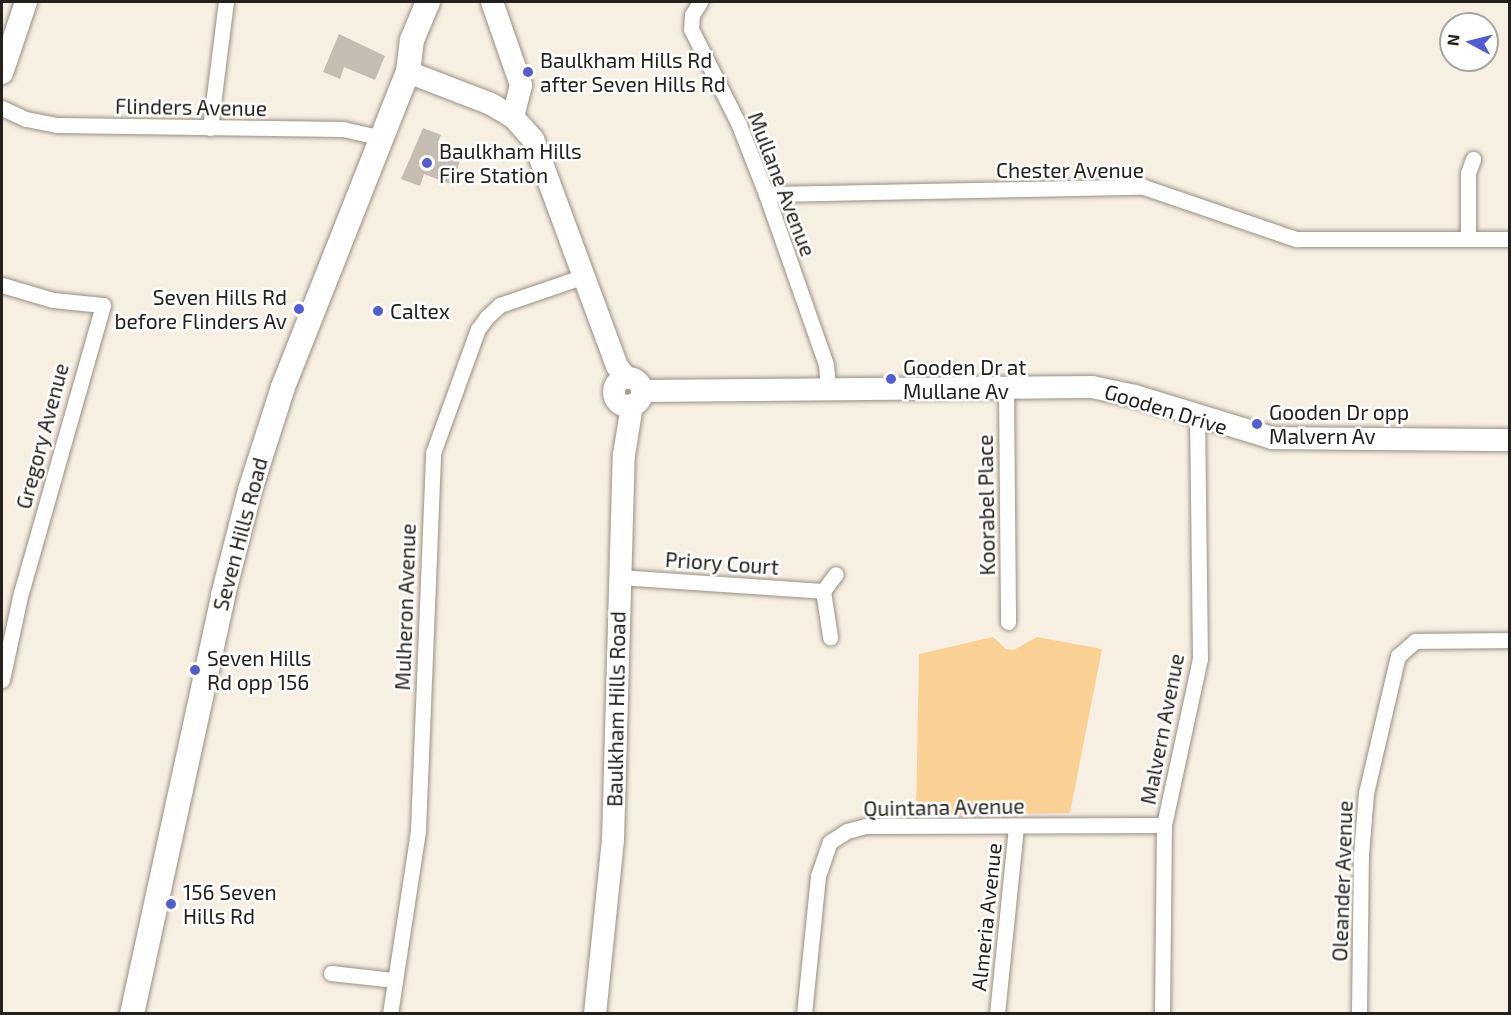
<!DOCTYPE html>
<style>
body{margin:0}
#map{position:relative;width:1511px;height:1015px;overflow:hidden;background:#f8efe3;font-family:"Exo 2",sans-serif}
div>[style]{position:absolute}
.green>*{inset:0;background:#f9d195}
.building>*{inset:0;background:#c5bdb1}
.roads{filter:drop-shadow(0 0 2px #989084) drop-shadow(0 0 2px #989084)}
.street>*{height:15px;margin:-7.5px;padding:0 7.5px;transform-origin:7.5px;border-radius:7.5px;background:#fff}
.secondary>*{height:22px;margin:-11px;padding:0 11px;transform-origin:11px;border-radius:11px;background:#fff}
.secondary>.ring{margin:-11px;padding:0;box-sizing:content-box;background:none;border:22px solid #fff;border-radius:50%}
.primary>*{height:24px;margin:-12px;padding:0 12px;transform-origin:12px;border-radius:12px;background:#fff}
.dots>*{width:16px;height:16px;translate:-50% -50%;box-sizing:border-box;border:3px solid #fff;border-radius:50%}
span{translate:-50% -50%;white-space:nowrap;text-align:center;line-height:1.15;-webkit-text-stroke:5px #fff;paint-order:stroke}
.poi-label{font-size:21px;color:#24211c}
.left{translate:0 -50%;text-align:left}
.right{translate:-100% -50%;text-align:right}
.street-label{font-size:21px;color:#24211c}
.frame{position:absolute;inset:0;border:3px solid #24211c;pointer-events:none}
.north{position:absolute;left:1439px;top:12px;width:60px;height:60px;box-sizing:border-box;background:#fff;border:2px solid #a7a6a4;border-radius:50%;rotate:277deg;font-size:16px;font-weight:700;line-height:24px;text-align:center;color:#24211c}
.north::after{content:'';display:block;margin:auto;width:21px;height:27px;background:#535dd3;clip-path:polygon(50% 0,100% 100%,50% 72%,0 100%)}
</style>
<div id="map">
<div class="green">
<div style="clip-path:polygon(993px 637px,1006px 649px,1014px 650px,1037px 637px,1102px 649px,1070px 813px,916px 815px,919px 654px)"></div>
</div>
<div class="building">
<div style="clip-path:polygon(339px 34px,385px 56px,375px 80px,344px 67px,340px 79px,323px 72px)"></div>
<div style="clip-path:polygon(423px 128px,441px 135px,438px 142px,458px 151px,455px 158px,460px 160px,453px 185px,424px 174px,420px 186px,401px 179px)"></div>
</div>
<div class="roads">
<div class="street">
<div style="left:700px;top:2px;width:15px;rotate:122deg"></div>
<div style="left:692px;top:15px;width:14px;rotate:94deg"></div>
<div style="left:691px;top:29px;width:107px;rotate:63.4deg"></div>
<div style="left:739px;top:125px;width:74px;rotate:68.6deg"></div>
<div style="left:766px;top:194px;width:180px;rotate:70.6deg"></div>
<div style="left:826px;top:364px;width:24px;rotate:85deg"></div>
<div style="left:2px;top:108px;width:26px;rotate:25deg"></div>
<div style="left:26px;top:119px;width:32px;rotate:11deg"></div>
<div style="left:57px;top:125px;width:286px;rotate:0.8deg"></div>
<div style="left:343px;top:129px;width:40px;rotate:13deg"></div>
<div style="left:210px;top:128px;width:127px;rotate:-82.8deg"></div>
<div style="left:766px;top:194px;width:378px;rotate:-1.1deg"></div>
<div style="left:1144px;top:187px;width:161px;rotate:18.9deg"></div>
<div style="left:1296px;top:239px;width:214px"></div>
<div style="left:1468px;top:239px;width:66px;rotate:-90deg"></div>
<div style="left:1468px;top:173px;width:15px;rotate:-70deg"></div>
<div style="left:2px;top:285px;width:53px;rotate:16.4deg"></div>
<div style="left:53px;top:300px;width:50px;rotate:5.7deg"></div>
<div style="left:103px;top:305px;width:298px;rotate:105.9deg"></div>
<div style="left:21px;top:592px;width:90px;rotate:102.2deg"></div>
<div style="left:1006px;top:388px;width:234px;rotate:89.5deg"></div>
<div style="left:619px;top:577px;width:204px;rotate:3.9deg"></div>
<div style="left:823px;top:591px;width:21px;rotate:-53deg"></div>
<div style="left:823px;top:591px;width:47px;rotate:81.3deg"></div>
<div style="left:331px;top:973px;width:62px;rotate:6.4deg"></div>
<div style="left:390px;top:1014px;width:186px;rotate:-81.3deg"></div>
<div style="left:418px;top:830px;width:377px;rotate:-87.7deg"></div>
<div style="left:433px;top:453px;width:132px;rotate:-70.1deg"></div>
<div style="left:478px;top:329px;width:15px;rotate:-53deg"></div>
<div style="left:487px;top:317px;width:18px;rotate:-43deg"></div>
<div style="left:500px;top:305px;width:89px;rotate:-19deg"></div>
<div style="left:804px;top:1014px;width:139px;rotate:-84.2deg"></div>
<div style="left:818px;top:876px;width:36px;rotate:-71deg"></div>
<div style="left:830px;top:842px;width:20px;rotate:-33deg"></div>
<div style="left:847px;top:831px;width:20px;rotate:-15deg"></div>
<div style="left:866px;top:826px;width:298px;rotate:-0.2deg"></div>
<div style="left:997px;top:1014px;width:189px;rotate:-84.2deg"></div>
<div style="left:1162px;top:1014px;width:189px;rotate:-89.4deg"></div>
<div style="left:1164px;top:825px;width:170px;rotate:-77.8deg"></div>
<div style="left:1200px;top:659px;width:241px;rotate:-90.7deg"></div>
<div style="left:1359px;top:1014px;width:159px;rotate:-89.3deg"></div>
<div style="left:1361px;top:855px;width:62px;rotate:-85.4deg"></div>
<div style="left:1366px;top:793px;width:141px;rotate:-76.9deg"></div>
<div style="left:1398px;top:656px;width:23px;rotate:-41deg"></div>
<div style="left:1415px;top:641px;width:95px;rotate:-0.6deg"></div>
</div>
<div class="secondary">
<div style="left:492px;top:2px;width:88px;rotate:70.7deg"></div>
<div style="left:521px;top:85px;width:33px;rotate:104deg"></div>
<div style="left:408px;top:72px;width:89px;rotate:21.1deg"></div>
<div style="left:491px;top:104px;width:26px;rotate:31deg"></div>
<div style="left:513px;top:117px;width:30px;rotate:48deg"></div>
<div style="left:533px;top:139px;width:242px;rotate:69.7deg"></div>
<div style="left:617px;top:366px;width:15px;rotate:53deg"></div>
<div style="left:2px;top:73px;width:75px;rotate:-71.3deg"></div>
<div class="ring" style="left:614px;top:378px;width:6px;height:6px"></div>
<div style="left:642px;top:391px;width:450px;rotate:-0.5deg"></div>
<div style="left:1092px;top:387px;width:44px;rotate:11.8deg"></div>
<div style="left:1135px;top:396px;width:143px;rotate:17deg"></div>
<div style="left:1272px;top:438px;width:238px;rotate:0.5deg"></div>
<div style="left:595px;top:1014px;width:175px;rotate:-84.1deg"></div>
<div style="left:613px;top:840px;width:385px;rotate:-88.4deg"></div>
<div style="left:624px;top:455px;width:51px;rotate:-80.9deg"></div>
</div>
<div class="primary">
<div style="left:132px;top:1014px;width:429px;rotate:-77.7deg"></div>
<div style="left:223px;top:595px;width:108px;rotate:-75.6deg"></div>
<div style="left:250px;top:490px;width:108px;rotate:-72.2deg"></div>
<div style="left:283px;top:387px;width:339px;rotate:-68.4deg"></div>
<div style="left:408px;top:72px;width:32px;rotate:-83deg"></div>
<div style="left:412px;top:40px;width:41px;rotate:-67.2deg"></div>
</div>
</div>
<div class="dots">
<div style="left:528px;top:72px;background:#535dd3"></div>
<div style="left:427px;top:163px;background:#535dd3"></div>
<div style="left:299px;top:309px;background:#535dd3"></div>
<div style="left:378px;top:311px;background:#535dd3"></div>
<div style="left:891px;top:379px;background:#535dd3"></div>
<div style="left:1257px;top:424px;background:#535dd3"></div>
<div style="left:195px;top:670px;background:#535dd3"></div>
<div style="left:171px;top:904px;background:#535dd3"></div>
</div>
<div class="poi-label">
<span class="left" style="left:540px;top:72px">Baulkham Hills Rd<br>after Seven Hills Rd</span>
<span class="left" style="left:439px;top:163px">Baulkham Hills<br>Fire Station</span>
<span class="right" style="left:287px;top:309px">Seven Hills Rd<br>before Flinders Av</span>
<span class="left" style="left:390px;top:311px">Caltex</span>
<span class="left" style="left:903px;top:379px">Gooden Dr at<br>Mullane Av</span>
<span class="left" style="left:1269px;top:424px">Gooden Dr opp<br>Malvern Av</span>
<span class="left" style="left:207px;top:670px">Seven Hills<br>Rd opp 156</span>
<span class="left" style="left:183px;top:904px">156 Seven<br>Hills Rd</span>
</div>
<div class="street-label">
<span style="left:191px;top:107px;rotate:1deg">Flinders Avenue</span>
<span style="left:1070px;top:170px">Chester Avenue</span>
<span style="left:782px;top:184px;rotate:69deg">Mullane Avenue</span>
<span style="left:1166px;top:409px;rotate:17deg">Gooden Drive</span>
<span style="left:42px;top:436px;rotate:-75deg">Gregory Avenue</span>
<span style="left:986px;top:505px;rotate:-91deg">Koorabel Place</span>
<span style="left:240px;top:534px;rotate:-75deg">Seven Hills Road</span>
<span style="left:722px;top:563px;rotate:4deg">Priory Court</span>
<span style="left:405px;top:607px;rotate:-88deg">Mulheron Avenue</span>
<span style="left:616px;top:709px;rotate:-89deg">Baulkham Hills Road</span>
<span style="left:1162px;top:729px;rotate:-79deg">Malvern Avenue</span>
<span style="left:944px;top:807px;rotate:-1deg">Quintana Avenue</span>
<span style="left:1342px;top:881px;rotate:-88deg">Oleander Avenue</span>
<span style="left:986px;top:917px;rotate:-84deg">Almeria Avenue</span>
</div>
<div class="frame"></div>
<div class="north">N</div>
</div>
